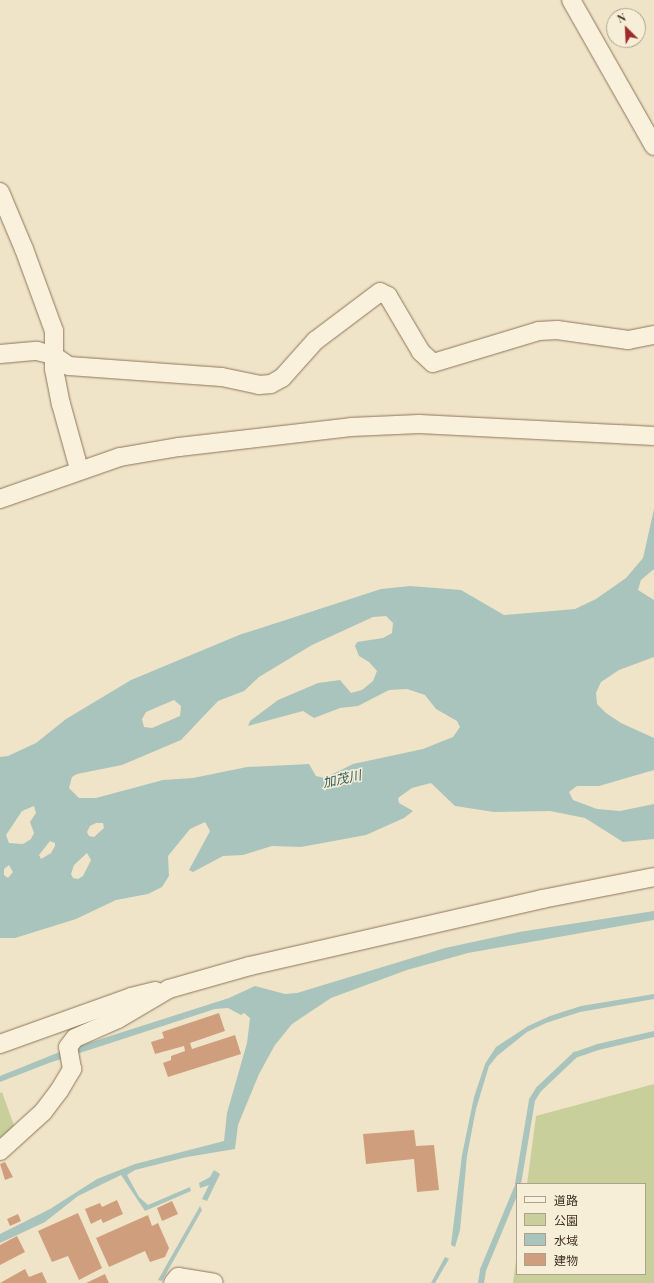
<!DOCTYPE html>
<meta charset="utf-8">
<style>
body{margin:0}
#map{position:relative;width:654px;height:1283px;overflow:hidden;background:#f0e4c8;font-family:"Playfair Display","Noto Sans JP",serif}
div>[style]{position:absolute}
.green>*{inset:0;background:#c9cf9b}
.water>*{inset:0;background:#a9c4bc}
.stream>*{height:6px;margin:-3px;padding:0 3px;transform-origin:3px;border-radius:3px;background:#a9c4bc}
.building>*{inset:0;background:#cf9f7d}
.roads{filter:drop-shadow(0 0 1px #8d765c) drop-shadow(0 0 1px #8d765c)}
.street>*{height:18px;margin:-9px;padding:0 9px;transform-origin:9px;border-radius:9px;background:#faf1dc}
span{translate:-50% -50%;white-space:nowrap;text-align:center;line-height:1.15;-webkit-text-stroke:3px #f7eed8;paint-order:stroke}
.water-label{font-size:13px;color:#2f5d5a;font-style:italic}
.legend{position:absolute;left:516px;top:1183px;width:130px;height:92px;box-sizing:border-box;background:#f7eed8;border:1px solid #ada18e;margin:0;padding:5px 7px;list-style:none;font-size:12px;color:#3d2e20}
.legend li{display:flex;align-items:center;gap:8px;height:20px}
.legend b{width:20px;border:1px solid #ada18e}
.north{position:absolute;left:606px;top:8px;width:40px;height:40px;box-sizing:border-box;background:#f7eed8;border:1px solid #ada18e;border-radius:50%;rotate:336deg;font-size:11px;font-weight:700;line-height:16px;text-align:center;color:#3d2e20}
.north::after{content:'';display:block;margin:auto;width:14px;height:18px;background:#9e2a2b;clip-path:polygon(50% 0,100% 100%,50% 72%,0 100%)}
</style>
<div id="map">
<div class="green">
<div style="clip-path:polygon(654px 1084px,654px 1283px,513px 1283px,517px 1253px,517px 1274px,645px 1274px,645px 1184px,527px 1184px,536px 1116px)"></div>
<div style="clip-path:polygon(2px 1092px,16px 1131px,0 1143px,0 1093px)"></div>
</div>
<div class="water">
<div style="clip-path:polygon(evenodd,654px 509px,654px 569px,641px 580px,638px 590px,654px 600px,654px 657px,619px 670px,601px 682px,596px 693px,597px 704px,606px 713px,621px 723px,654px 738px,654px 770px,599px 786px,577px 786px,569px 792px,573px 800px,597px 809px,620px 811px,654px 804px,654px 839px,623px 842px,585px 818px,550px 811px,494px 812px,455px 806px,431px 783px,412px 788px,398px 798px,399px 803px,413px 811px,404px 818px,366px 835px,301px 847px,272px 846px,243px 855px,223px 856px,193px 872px,189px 870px,210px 831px,205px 822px,190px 829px,168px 856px,169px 876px,162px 887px,148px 894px,116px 900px,76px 919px,15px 938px,0 938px,0 757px,8px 756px,36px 743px,66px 719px,131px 680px,239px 635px,381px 589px,410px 586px,461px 590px,504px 615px,575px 609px,596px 599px,626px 578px,643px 558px,654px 509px,386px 616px,393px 623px,392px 633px,383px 638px,357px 642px,355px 646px,359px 656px,369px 662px,377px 671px,373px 681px,362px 690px,351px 693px,340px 680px,318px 683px,278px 700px,250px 721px,248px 726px,303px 711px,314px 718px,340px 708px,358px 706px,389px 690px,407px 689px,425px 695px,436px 709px,457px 721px,460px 727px,453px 737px,423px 749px,353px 764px,325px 778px,316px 776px,309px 764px,247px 767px,193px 778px,163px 780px,96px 798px,79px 798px,69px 788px,72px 777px,77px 774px,122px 765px,181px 740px,218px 701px,244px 691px,259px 677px,312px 645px,373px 617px,386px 616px,654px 509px,174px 700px,181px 706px,180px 716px,152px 728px,144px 727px,142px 719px,146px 712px,174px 700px,654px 509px,34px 806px,36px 813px,30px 822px,34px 833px,31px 839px,23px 844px,9px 843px,6px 835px,22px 811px,34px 806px,654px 509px,96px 823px,103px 823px,104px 828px,94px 837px,89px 836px,87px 832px,90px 826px,96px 823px,654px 509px,50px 841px,55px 843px,55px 846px,51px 853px,41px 859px,39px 855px,50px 841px,654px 509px,87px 853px,91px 860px,83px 876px,78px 879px,73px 878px,71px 874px,74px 865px,87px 853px,654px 509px,9px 865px,13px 872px,8px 878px,4px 875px,4px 869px,9px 865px)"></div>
<div style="clip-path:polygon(654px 911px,654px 920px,468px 953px,407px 970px,331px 998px,292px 1024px,275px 1045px,259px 1074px,238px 1125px,235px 1149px,187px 1157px,135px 1170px,127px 1175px,139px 1197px,148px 1205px,190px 1187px,191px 1191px,145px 1211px,121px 1175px,78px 1196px,45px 1222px,0 1243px,0 1234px,50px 1209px,97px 1179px,135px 1164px,224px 1141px,227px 1113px,247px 1043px,250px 1018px,244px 1013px,241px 1015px,228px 1008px,215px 1009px,49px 1063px,0 1082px,0 1076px,57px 1053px,229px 998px,255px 986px,285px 994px,297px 993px,445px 948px,519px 932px)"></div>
<div style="clip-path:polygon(654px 994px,654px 999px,580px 1012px,546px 1023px,527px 1032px,497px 1056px,489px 1066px,476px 1109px,467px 1156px,460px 1230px,455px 1247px,451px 1245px,462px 1155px,474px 1097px,485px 1064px,496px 1047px,528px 1026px,550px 1016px,581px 1006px)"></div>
<div style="clip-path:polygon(214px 1170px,220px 1174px,207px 1201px,202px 1199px,209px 1185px,200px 1188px,199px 1183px,210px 1177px)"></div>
<div style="clip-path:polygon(200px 1206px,202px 1210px,162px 1281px,158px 1280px)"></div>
<div style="clip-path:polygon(445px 1257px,449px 1259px,435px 1283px,431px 1283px)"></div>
</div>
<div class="stream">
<div style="left:518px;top:1184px;width:85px;rotate:-80.5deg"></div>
<div style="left:532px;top:1100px;width:13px;rotate:-58deg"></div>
<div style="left:539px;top:1089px;width:50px;rotate:-43.4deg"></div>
<div style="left:575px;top:1055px;width:24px;rotate:-19deg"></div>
<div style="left:598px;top:1047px;width:57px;rotate:-13.1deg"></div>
<div style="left:481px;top:1283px;width:13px;rotate:-81deg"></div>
<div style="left:483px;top:1270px;width:89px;rotate:-67.5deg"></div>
</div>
<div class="building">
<div style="clip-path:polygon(219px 1013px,225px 1031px,190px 1043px,192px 1049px,235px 1035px,241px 1054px,168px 1077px,163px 1063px,171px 1060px,171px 1056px,185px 1051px,184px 1046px,155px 1054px,151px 1042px,164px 1038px,162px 1032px)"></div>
<div style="clip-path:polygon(414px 1130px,416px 1146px,434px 1145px,439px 1190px,417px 1192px,414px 1159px,366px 1164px,363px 1134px)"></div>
<div style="clip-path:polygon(5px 1162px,13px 1177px,5px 1180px,0 1164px)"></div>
<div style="clip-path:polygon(117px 1200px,123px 1214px,103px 1223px,101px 1219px,91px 1224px,85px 1209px,100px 1203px,102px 1207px)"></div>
<div style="clip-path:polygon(172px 1201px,178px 1214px,162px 1221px,157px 1208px)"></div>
<div style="clip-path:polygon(78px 1213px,102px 1268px,79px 1280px,68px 1256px,52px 1262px,38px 1231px)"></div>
<div style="clip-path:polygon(18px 1214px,21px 1221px,10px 1226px,7px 1219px)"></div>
<div style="clip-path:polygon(148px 1215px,152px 1226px,158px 1223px,169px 1248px,165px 1257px,150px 1262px,145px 1251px,109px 1267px,96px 1238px)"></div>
<div style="clip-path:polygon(17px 1236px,25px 1252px,0 1265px,0 1245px)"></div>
<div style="clip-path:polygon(25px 1269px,29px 1277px,42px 1272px,47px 1283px,0 1283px)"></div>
<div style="clip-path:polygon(105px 1274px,109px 1283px,86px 1283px)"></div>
</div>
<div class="roads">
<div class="street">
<div style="left:571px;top:0;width:168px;rotate:60.4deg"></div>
<div style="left:0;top:192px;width:62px;rotate:67.2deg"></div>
<div style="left:24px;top:249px;width:87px;rotate:69.9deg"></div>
<div style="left:54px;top:331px;width:38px;rotate:90deg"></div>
<div style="left:54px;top:369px;width:36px;rotate:79deg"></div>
<div style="left:61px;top:404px;width:67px;rotate:74.5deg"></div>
<div style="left:0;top:354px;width:37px;rotate:-5deg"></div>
<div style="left:37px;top:351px;width:16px;rotate:14deg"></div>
<div style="left:53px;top:355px;width:19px;rotate:35deg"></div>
<div style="left:69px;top:366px;width:153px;rotate:4.1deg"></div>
<div style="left:222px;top:377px;width:38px;rotate:12deg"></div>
<div style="left:259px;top:385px;width:12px;rotate:-5deg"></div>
<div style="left:271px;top:384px;width:13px;rotate:-29deg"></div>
<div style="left:282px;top:378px;width:50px;rotate:-48.3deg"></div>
<div style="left:315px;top:341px;width:81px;rotate:-37deg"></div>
<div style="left:380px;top:292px;width:9px;rotate:27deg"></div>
<div style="left:388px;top:296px;width:65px;rotate:59.5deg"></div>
<div style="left:421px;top:352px;width:16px;rotate:43deg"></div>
<div style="left:433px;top:363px;width:111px;rotate:-16.8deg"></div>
<div style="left:539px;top:331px;width:18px;rotate:-3deg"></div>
<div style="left:557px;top:330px;width:72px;rotate:8deg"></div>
<div style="left:628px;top:340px;width:26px;rotate:-11deg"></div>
<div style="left:0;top:499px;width:127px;rotate:-19.3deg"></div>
<div style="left:120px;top:457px;width:60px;rotate:-9.6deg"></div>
<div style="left:179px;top:447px;width:173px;rotate:-6.6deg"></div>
<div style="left:351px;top:427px;width:68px;rotate:-2.5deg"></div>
<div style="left:419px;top:424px;width:235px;rotate:2.9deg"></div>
<div style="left:0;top:1044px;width:139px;rotate:-19.7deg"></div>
<div style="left:131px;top:997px;width:25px;rotate:-14deg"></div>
<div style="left:0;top:1151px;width:58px;rotate:-42.2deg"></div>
<div style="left:43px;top:1112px;width:26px;rotate:-53deg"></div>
<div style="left:59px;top:1091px;width:26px;rotate:-59deg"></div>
<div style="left:72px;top:1069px;width:22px;rotate:-100deg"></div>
<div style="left:68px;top:1047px;width:11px;rotate:-52deg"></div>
<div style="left:75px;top:1038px;width:47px;rotate:-23.8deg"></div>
<div style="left:118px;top:1019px;width:59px;rotate:-30.5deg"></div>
<div style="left:169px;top:989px;width:84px;rotate:-15.9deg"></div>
<div style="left:250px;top:966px;width:300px;rotate:-12.9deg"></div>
<div style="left:542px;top:899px;width:114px;rotate:-11.1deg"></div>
<div style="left:173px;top:1283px;width:8px;rotate:-50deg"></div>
<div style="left:178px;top:1277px;width:36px;rotate:9deg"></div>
</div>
</div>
<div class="water-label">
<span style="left:342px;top:779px;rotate:-12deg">加茂川</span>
</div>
<ul class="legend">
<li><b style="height:5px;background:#faf1dc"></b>道路</li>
<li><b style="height:11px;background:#c9cf9b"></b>公園</li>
<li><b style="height:11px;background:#a9c4bc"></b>水域</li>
<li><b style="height:11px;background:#cf9f7d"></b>建物</li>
</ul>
<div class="north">N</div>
</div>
